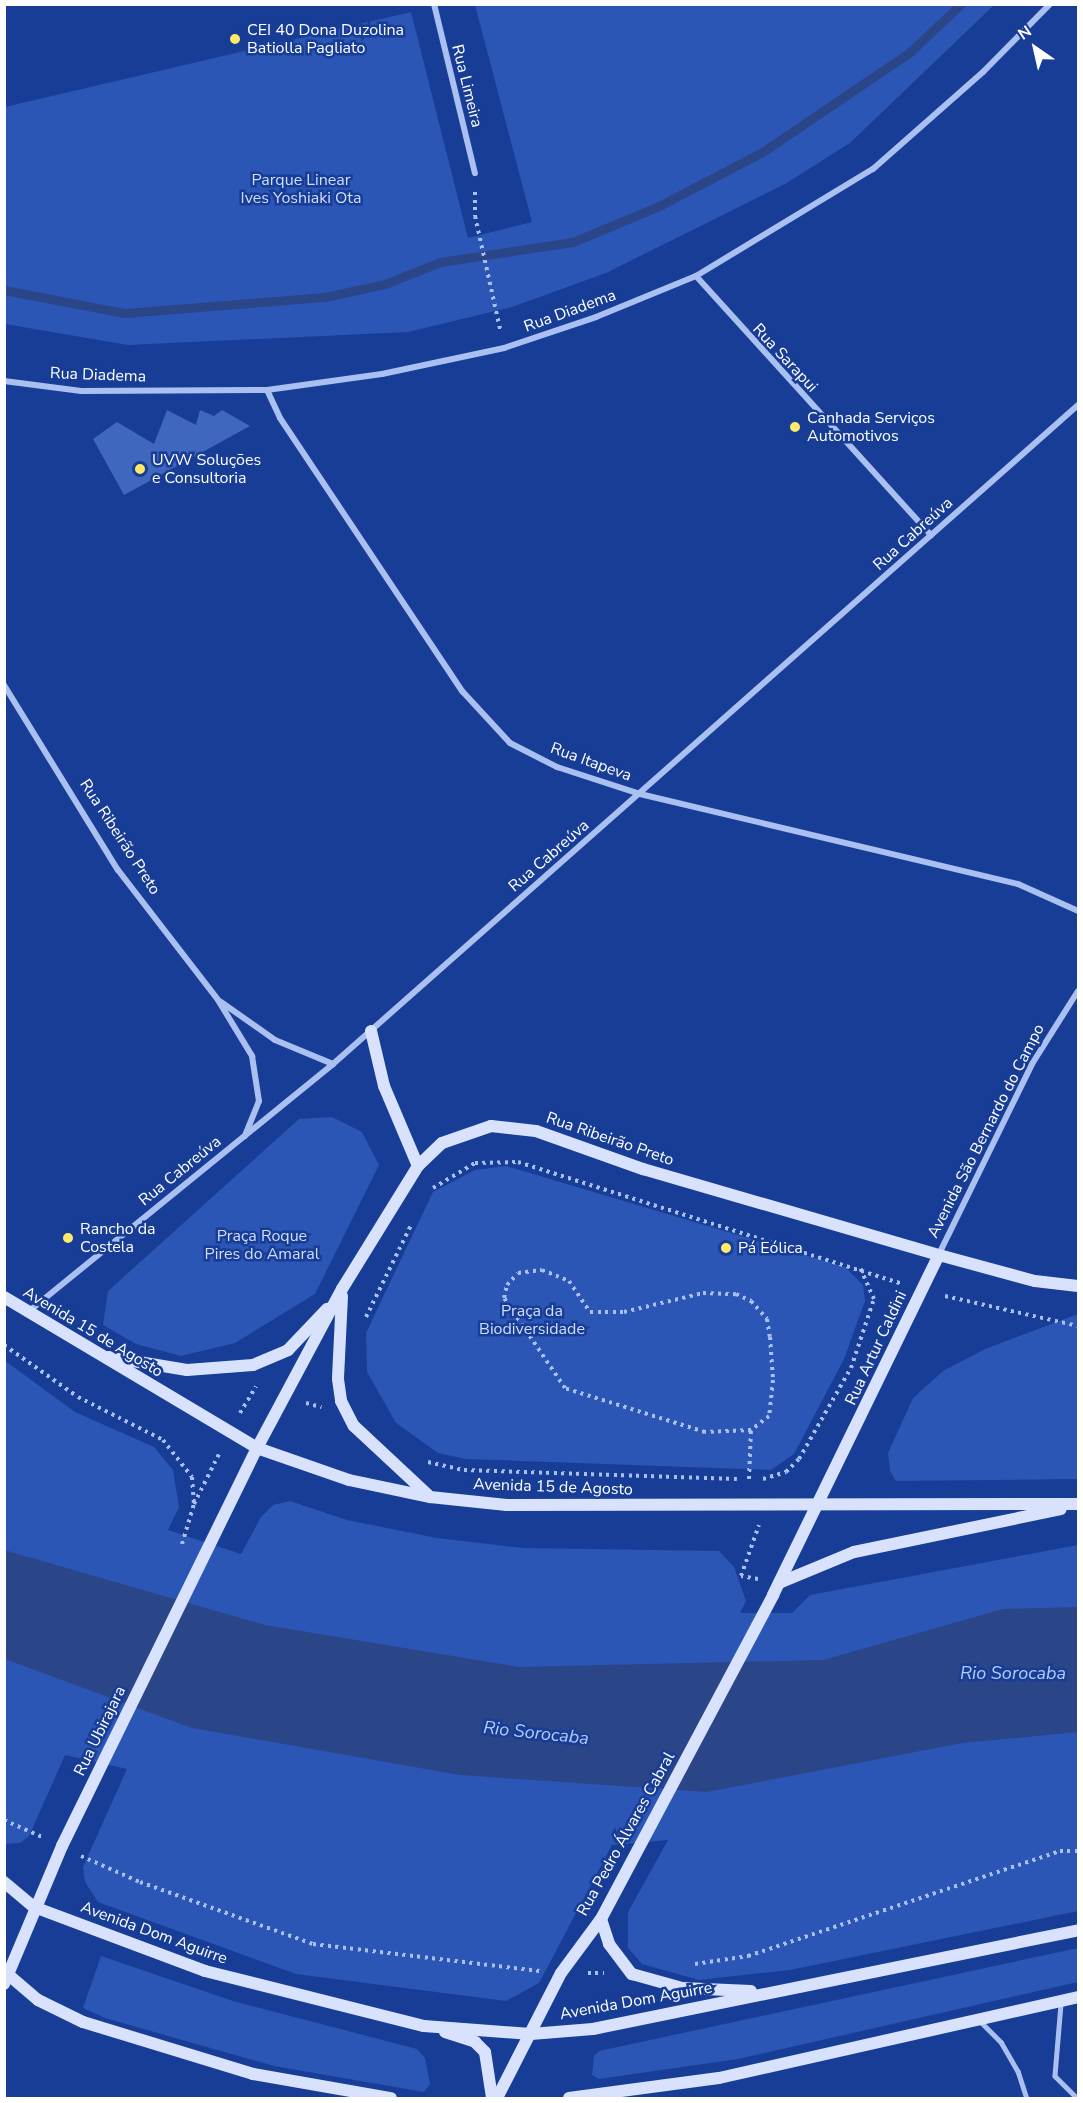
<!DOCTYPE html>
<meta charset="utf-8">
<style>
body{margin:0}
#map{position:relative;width:1083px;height:2103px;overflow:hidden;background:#173d96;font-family:"Nunito Sans",sans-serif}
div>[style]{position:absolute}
.green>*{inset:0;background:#2b56b5}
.water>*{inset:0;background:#2a4588}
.stream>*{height:9px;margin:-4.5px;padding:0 4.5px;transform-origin:4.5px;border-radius:4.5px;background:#2a4588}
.building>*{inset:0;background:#4067be}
.path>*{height:4px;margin-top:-2px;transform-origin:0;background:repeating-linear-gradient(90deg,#aac0f1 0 3px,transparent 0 7.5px)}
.service>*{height:4.5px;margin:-2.25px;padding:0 2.25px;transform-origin:2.25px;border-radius:2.25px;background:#aac0f1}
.minor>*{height:6px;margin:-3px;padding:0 3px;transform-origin:3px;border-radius:3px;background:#aac0f1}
.secondary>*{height:12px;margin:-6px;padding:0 6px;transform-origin:6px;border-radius:6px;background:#d8e2fc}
.dots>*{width:16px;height:16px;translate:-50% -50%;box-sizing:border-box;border:3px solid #173d96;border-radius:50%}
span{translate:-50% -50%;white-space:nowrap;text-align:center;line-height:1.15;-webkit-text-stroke:5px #173d96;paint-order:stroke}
.poi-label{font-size:16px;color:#fff}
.left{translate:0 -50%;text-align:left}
.street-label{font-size:16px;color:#fff}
.park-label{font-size:16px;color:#d1defc}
.water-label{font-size:18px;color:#b6cbf8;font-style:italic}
.frame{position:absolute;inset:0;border:6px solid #fff;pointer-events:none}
.north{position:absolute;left:1005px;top:18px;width:60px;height:60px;-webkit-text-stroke:4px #173d96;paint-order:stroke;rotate:326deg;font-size:16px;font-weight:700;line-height:24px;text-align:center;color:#fff}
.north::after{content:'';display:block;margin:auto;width:21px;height:27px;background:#fff;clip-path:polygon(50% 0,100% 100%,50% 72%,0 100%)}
</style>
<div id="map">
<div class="green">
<div style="clip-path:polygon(475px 5px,994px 5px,850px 143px,785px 184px,606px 273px,512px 307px,408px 332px,128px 345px,5px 324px,5px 107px,411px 12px,468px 238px,532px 222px)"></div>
<div style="clip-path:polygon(332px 1117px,362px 1132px,379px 1165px,315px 1294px,235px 1343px,181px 1356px,136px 1344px,103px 1325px,108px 1291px,299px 1119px)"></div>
<div style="clip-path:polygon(506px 1166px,845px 1267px,863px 1285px,865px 1301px,844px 1359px,794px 1454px,771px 1470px,466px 1459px,438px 1453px,396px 1423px,367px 1372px,366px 1333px,433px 1192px,475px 1170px)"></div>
<div style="clip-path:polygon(1078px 1314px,1078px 1479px,896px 1481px,890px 1471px,888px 1453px,913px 1398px,943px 1371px,985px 1349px)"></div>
<div style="clip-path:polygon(4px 1360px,75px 1412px,154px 1447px,173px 1470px,179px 1507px,168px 1530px,241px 1554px,261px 1517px,273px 1505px,290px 1501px,347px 1520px,437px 1538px,524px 1548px,719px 1551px,734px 1567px,746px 1601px,740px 1613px,792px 1613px,810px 1595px,1078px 1545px,1078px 1911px,790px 1970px,699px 1980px,642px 1964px,628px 1948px,628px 1912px,668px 1840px,612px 1845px,539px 1983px,506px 2001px,296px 1974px,98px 1902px,85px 1882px,83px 1867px,127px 1769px,65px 1755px,29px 1836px,20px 1843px,5px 1844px)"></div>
<div style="clip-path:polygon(1078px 1948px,1078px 1982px,738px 2059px,599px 2079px,592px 2075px,594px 2056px,599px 2051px)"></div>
<div style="clip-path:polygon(101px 1956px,233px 2001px,417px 2049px,425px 2058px,430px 2084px,424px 2092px,274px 2066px,105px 2018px,83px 2008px)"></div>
</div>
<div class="water">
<div style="clip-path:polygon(4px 1550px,265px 1625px,519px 1667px,823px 1660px,1003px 1609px,1078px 1607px,1078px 1732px,962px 1743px,707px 1792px,460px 1775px,192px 1728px,5px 1659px)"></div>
</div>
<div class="stream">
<div style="left:4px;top:290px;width:123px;rotate:10.8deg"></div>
<div style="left:125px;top:313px;width:201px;rotate:-4.6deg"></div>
<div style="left:325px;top:297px;width:61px;rotate:-12.2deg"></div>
<div style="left:385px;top:284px;width:59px;rotate:-21.8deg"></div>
<div style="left:440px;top:262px;width:134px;rotate:-8.6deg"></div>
<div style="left:573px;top:242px;width:93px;rotate:-22.7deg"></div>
<div style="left:659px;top:206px;width:119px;rotate:-27.6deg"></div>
<div style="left:764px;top:151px;width:176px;rotate:-34.1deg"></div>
<div style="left:910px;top:52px;width:70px;rotate:-43.3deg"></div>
</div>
<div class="building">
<div style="clip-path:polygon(167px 410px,196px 425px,200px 410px,214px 416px,222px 410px,250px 426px,124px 495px,93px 439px,117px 422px,154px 444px)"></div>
</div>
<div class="path">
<div style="left:475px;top:192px;width:24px;rotate:90deg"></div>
<div style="left:475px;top:216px;width:116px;rotate:77.5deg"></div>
<div style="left:433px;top:1188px;width:49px;rotate:-30.8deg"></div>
<div style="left:475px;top:1163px;width:43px;rotate:-1.3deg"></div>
<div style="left:518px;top:1162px;width:401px;rotate:17.6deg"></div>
<div style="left:542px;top:1270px;width:29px;rotate:22deg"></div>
<div style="left:569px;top:1281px;width:37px;rotate:56deg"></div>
<div style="left:590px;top:1312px;width:34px"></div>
<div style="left:624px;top:1312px;width:81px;rotate:-13.5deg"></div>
<div style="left:703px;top:1293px;width:33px;rotate:2deg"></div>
<div style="left:736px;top:1294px;width:17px;rotate:25deg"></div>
<div style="left:751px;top:1301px;width:24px;rotate:48deg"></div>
<div style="left:767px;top:1319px;width:18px;rotate:81deg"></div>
<div style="left:770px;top:1337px;width:43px;rotate:86deg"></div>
<div style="left:773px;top:1380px;width:36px;rotate:96deg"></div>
<div style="left:769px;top:1416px;width:23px;rotate:142deg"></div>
<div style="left:751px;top:1430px;width:46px;rotate:177.5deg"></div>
<div style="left:705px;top:1432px;width:147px;rotate:-162.6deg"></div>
<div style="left:565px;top:1388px;width:109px;rotate:-124.1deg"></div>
<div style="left:504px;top:1298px;width:13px;rotate:-77deg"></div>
<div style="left:507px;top:1285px;width:16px;rotate:-47deg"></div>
<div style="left:518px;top:1273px;width:24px;rotate:-7deg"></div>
<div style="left:945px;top:1296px;width:136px;rotate:12.7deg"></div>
<div style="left:366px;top:1317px;width:102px;rotate:-63.9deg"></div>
<div style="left:4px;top:1345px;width:90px;rotate:35.1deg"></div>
<div style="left:78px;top:1397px;width:95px;rotate:26.8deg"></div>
<div style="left:163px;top:1440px;width:47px;rotate:51.9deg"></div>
<div style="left:192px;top:1477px;width:26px;rotate:86deg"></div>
<div style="left:306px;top:1403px;width:16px;rotate:15deg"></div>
<div style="left:240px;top:1413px;width:31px;rotate:-59deg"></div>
<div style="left:428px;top:1462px;width:37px;rotate:13deg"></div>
<div style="left:464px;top:1470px;width:273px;rotate:1.9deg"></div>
<div style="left:749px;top:1479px;width:49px;rotate:-87.7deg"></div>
<div style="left:763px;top:1479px;width:24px;rotate:-17deg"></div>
<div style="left:786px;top:1472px;width:18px;rotate:-45deg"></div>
<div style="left:799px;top:1459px;width:105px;rotate:-60.3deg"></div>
<div style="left:851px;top:1368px;width:73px;rotate:-71.6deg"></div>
<div style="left:874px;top:1299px;width:35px;rotate:-114deg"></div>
<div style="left:182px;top:1544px;width:42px;rotate:-73.3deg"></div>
<div style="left:194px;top:1504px;width:58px;rotate:-63.4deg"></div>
<div style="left:758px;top:1579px;width:17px;rotate:-170deg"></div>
<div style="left:741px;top:1576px;width:54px;rotate:-70.6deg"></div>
<div style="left:4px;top:1820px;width:42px;rotate:24.1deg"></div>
<div style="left:81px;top:1856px;width:64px;rotate:23.8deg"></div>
<div style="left:140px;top:1882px;width:184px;rotate:19.7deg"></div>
<div style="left:313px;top:1944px;width:228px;rotate:6.8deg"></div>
<div style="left:695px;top:1964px;width:54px;rotate:-8.6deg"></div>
<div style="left:748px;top:1956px;width:329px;rotate:-18.6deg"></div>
<div style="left:1060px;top:1851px;width:18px"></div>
<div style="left:588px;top:1973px;width:16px"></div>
</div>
<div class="service">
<div style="left:1061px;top:2004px;width:72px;rotate:94.8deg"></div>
<div style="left:1055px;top:2076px;width:28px;rotate:45deg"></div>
<div style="left:980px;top:2021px;width:30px;rotate:45deg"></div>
<div style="left:1001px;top:2042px;width:34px;rotate:60deg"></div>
<div style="left:1018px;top:2071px;width:28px;rotate:72deg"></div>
</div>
<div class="minor">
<div style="left:434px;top:4px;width:174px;rotate:76.4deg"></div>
<div style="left:696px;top:276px;width:350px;rotate:47.8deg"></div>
<div style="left:4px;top:381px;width:78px;rotate:7.4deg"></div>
<div style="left:81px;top:391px;width:186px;rotate:-0.3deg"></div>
<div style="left:267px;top:390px;width:116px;rotate:-7.9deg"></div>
<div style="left:382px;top:374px;width:125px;rotate:-12deg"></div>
<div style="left:504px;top:348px;width:97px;rotate:-18.6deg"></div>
<div style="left:596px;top:317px;width:108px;rotate:-22.3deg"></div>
<div style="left:696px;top:276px;width:207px;rotate:-31.2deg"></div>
<div style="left:873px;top:169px;width:147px;rotate:-41.4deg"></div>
<div style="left:983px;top:72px;width:95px;rotate:-45.4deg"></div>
<div style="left:267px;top:390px;width:31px;rotate:65deg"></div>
<div style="left:280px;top:418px;width:329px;rotate:56.3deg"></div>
<div style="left:463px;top:692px;width:69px;rotate:47.3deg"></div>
<div style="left:510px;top:743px;width:53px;rotate:27.1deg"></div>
<div style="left:557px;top:767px;width:87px;rotate:18deg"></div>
<div style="left:640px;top:794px;width:389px;rotate:13.4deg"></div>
<div style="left:1018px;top:884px;width:66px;rotate:24.2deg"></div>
<div style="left:4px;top:685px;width:217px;rotate:58.4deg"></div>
<div style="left:118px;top:870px;width:164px;rotate:52.4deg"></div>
<div style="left:218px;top:1000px;width:66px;rotate:58.7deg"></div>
<div style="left:252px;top:1056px;width:46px;rotate:81.2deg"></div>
<div style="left:259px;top:1101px;width:38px;rotate:112deg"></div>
<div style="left:221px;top:1002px;width:66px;rotate:35.1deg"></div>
<div style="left:275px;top:1040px;width:63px;rotate:22.5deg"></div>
<div style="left:939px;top:1254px;width:212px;rotate:-63.9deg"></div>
<div style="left:1032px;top:1064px;width:86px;rotate:-57.8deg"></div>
<div style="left:28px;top:1312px;width:393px;rotate:-39.1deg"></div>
<div style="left:333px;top:1064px;width:995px;rotate:-41.49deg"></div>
</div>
<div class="secondary">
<div style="left:371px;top:1031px;width:57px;rotate:76.7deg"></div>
<div style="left:384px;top:1086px;width:87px;rotate:67deg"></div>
<div style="left:342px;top:1296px;width:83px;rotate:92.8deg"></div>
<div style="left:338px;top:1379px;width:22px;rotate:82deg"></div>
<div style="left:341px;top:1401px;width:28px;rotate:63deg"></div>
<div style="left:354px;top:1426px;width:101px;rotate:43deg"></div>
<div style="left:4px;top:1297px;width:295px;rotate:30.8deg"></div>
<div style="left:257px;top:1448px;width:97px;rotate:19.2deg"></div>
<div style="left:349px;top:1480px;width:83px;rotate:11.9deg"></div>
<div style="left:430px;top:1497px;width:77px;rotate:5.9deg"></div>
<div style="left:507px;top:1505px;width:571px;rotate:-0.1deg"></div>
<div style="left:109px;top:1357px;width:79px;rotate:9.5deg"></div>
<div style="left:187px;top:1370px;width:66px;rotate:-4.3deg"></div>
<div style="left:253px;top:1365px;width:38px;rotate:-23deg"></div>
<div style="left:288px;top:1350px;width:57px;rotate:-46.4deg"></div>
<div style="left:779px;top:1583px;width:81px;rotate:-22.5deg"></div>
<div style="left:854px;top:1552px;width:211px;rotate:-11.7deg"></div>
<div style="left:4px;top:1882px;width:39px;rotate:40deg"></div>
<div style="left:34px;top:1907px;width:183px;rotate:20.5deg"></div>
<div style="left:205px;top:1971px;width:226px;rotate:14.1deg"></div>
<div style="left:424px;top:2026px;width:107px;rotate:4.3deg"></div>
<div style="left:531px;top:2034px;width:62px;rotate:-4.6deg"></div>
<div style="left:593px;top:2029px;width:495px;rotate:-11.5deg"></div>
<div style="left:601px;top:1919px;width:26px;rotate:72deg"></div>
<div style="left:609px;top:1944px;width:38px;rotate:53deg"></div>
<div style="left:632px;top:1974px;width:52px;rotate:15.6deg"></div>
<div style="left:682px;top:1988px;width:69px;rotate:2.5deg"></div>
<div style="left:4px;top:1971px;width:45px;rotate:40.5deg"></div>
<div style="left:38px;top:2000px;width:50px;rotate:26.1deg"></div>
<div style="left:83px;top:2022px;width:178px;rotate:17deg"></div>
<div style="left:253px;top:2074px;width:140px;rotate:9.9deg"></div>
<div style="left:4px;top:1984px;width:150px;rotate:-67.2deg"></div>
<div style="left:62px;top:1846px;width:443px;rotate:-63.9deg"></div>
<div style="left:257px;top:1448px;width:180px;rotate:-61.9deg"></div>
<div style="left:342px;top:1289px;width:145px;rotate:-58.3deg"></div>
<div style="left:418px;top:1166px;width:33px;rotate:-44deg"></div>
<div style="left:442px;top:1143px;width:52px;rotate:-19.1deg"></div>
<div style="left:491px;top:1126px;width:45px;rotate:6.3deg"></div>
<div style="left:536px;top:1131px;width:114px;rotate:19.6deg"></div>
<div style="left:643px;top:1169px;width:308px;rotate:16.2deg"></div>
<div style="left:939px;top:1255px;width:99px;rotate:15.2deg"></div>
<div style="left:1035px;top:1281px;width:43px;rotate:6.6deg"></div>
<div style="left:445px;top:2032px;width:32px;rotate:18deg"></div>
<div style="left:475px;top:2042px;width:14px;rotate:45deg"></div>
<div style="left:485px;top:2052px;width:47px;rotate:81.3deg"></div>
<div style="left:497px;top:2098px;width:140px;rotate:-62.9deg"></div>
<div style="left:561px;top:1973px;width:67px;rotate:-53.5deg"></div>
<div style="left:601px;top:1919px;width:367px;rotate:-62deg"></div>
<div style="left:773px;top:1595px;width:378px;rotate:-64deg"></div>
<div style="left:569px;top:2098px;width:151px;rotate:-7.6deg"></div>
<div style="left:719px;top:2078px;width:368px;rotate:-12.7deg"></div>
</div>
<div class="dots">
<div style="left:235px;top:39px;background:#ffe96a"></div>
<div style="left:795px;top:427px;background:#ffe96a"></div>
<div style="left:140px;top:469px;background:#ffe96a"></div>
<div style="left:68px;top:1238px;background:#ffe96a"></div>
<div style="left:726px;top:1248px;background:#ffe96a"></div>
</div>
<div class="poi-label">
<span class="left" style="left:247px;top:39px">CEI 40 Dona Duzolina<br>Batiolla Pagliato</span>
<span class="left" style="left:807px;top:427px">Canhada Serviços<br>Automotivos</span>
<span class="left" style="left:152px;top:469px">UVW Soluções<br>e Consultoria</span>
<span class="left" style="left:80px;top:1238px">Rancho da<br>Costela</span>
<span class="left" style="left:738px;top:1248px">Pá Eólica</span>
</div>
<div class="street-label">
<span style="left:467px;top:86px;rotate:76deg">Rua Limeira</span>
<span style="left:570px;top:311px;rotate:-20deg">Rua Diadema</span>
<span style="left:785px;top:358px;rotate:47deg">Rua Sarapui</span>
<span style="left:98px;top:375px;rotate:2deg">Rua Diadema</span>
<span style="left:913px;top:534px;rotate:-42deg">Rua Cabreúva</span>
<span style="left:591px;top:762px;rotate:20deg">Rua Itapeva</span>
<span style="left:120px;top:837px;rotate:57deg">Rua Ribeirão Preto</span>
<span style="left:549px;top:856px;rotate:-41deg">Rua Cabreúva</span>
<span style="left:986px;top:1131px;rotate:-63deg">Avenida São Bernardo do Campo</span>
<span style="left:610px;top:1139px;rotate:19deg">Rua Ribeirão Preto</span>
<span style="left:180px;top:1171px;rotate:-39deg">Rua Cabreúva</span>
<span style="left:93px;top:1332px;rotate:31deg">Avenida 15 de Agosto</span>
<span style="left:876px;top:1348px;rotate:-65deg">Rua Artur Caldini</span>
<span style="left:553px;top:1487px;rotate:2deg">Avenida 15 de Agosto</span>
<span style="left:100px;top:1731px;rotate:-64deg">Rua Ubirajara</span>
<span style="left:626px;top:1834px;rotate:-61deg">Rua Pedro Álvares Cabral</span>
<span style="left:154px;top:1933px;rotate:20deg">Avenida Dom Aguirre</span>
<span style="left:636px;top:2001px;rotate:-10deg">Avenida Dom Aguirre</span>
</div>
<div class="park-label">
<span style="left:301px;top:189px">Parque Linear<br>Ives Yoshiaki Ota</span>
<span style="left:262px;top:1245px">Praça Roque<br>Pires do Amaral</span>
<span style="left:532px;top:1320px">Praça da<br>Biodiversidade</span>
</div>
<div class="water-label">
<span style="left:1013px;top:1673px">Rio Sorocaba</span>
<span style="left:536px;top:1733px;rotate:6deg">Rio Sorocaba</span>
</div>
<div class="frame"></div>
<div class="north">N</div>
</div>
